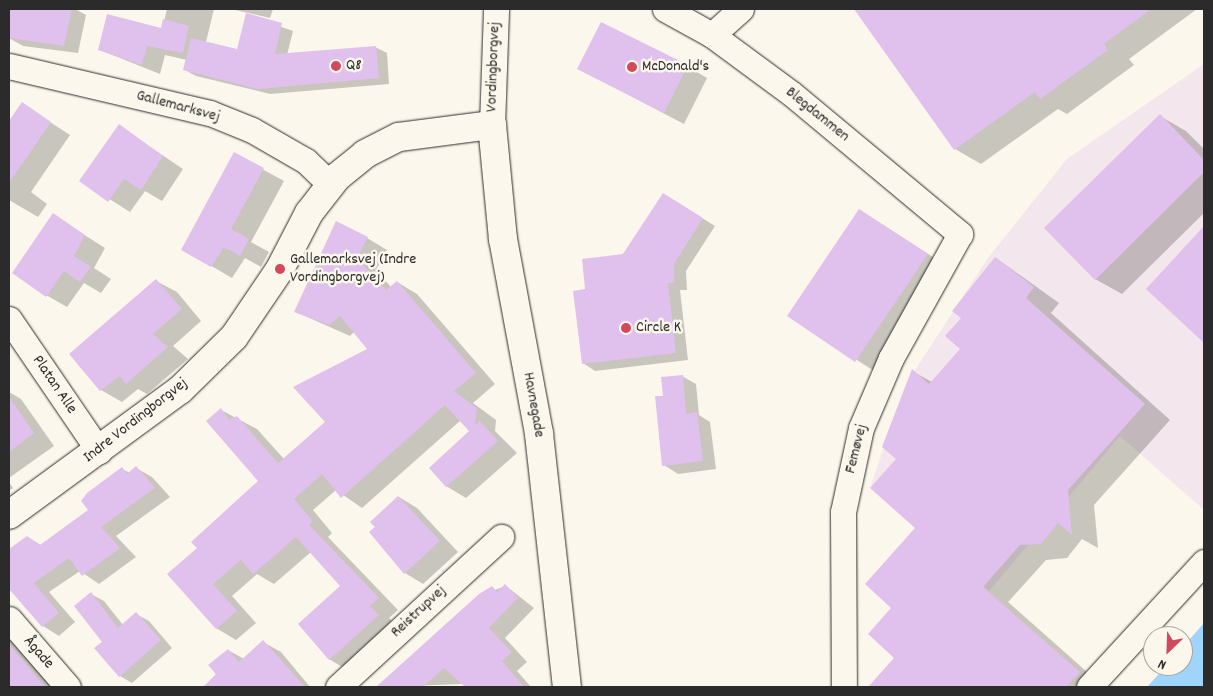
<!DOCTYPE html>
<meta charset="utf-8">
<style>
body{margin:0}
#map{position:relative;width:1213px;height:696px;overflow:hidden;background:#fbf7ec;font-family:Dekko,sans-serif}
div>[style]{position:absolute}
.built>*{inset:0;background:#f3e6ec}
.water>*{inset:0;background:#9fd4fd}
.shadow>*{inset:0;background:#0003}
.building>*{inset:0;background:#e0c0ed}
.roads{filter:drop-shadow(0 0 1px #2b2b2b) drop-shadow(0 0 1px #2b2b2b)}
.minor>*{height:25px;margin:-12.5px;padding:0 12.5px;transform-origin:12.5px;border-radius:12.5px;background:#fbf7ec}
.major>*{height:28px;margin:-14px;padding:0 14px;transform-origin:14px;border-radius:14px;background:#fbf7ec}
.dots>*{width:14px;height:14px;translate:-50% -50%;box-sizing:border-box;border:2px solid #fbf7ec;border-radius:50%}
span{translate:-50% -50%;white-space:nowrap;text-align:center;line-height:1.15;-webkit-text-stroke:5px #fbf7ec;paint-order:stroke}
.poi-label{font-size:16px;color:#2b2b2b}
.left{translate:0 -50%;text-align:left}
.street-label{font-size:16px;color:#2b2b2b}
.frame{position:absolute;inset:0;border:10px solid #2b2b2b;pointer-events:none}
.north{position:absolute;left:1143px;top:626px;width:50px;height:50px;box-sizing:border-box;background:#fbf7ec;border:1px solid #a8a59f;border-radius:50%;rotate:204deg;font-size:14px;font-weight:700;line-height:20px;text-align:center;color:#2b2b2b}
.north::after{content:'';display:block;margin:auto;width:18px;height:22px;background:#d1495b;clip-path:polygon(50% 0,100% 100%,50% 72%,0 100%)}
</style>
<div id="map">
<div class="built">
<div style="clip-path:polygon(1204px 64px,1204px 510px,1120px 436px,989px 591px,871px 485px,906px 384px,988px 258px,1067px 159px)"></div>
</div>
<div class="water">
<div style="clip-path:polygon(1204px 623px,1204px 687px,1147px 687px,1166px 666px,1183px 666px,1183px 647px)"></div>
</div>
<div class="shadow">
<div style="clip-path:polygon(9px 9px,75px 9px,86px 15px,78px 53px,23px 46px,9px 38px)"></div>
<div style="clip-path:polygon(167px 9px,214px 9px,206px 42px,238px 50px,247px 15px,293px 31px,287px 55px,375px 47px,387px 53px,389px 84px,270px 94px,196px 76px,185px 70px,187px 60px,165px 55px,160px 74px,100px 50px,162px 30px)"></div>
<div style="clip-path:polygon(231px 9px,273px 9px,270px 18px)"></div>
<div style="clip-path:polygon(856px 9px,1197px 9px,1129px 59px,1134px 65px,1067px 114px,1058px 109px,981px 164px,955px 149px)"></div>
<div style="clip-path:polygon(687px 66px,707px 78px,684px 124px,579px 69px)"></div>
<div style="clip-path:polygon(22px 104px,70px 135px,31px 192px,47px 204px,38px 217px,9px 200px,9px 123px)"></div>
<div style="clip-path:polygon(1160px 116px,1186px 131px,1204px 149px,1204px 213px,1122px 294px,1095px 279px)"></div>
<div style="clip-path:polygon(119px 126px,183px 169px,162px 201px,145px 191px,130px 212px,81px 181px)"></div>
<div style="clip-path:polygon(234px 154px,284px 181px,251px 242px,269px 252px,261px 267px,245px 258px,232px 278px,203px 261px)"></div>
<div style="clip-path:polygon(676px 202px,715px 226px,686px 271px,687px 290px,680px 290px,688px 360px,595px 371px,583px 363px,586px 290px)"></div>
<div style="clip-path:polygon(860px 210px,953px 270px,882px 376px,788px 316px)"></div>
<div style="clip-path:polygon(53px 215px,105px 248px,94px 268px,111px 279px,101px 293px,84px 283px,67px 307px,46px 295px)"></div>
<div style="clip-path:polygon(1204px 228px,1204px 341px,1148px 289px)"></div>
<div style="clip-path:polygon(367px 238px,387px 250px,376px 270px,391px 287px,397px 282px,417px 294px,495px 384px,473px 403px,496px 420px,495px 431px,517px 453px,466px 498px,446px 486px,470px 431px,461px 420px,362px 508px,336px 490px,313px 510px,332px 533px,328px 537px,398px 610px,389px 618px,398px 627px,349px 671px,329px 659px,342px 586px,311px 552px,274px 584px,257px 574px,232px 596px,256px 623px,236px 640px,216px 628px,199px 548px,260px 481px,221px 410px,257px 429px,284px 459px,327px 423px,369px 349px,354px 332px,350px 336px,296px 312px)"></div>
<div style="clip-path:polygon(996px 258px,1059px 303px,1051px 313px,1170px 420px,1094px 505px,1098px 548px,1082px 539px,1067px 558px,1046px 560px,1008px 602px,1104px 687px,876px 687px,872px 684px,896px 658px,893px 608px,917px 527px,898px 459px,912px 371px,932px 382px,962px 349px,963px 318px)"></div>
<div style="clip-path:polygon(156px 281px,177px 292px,201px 321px,173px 346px,188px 359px,147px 394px,138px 389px,122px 402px,101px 390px,71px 354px)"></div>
<div style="clip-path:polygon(682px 376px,696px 384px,699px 415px,710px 422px,716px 469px,678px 474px,664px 465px,664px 397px)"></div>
<div style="clip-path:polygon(9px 392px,21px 399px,54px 446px,9px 478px)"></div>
<div style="clip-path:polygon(136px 468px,152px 477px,170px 497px,116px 536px,136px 557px,99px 584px,80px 571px,49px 592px,75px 622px,59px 636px,43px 626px,9px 587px,9px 550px,27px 537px,41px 545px,90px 510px,122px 469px,130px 473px)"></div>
<div style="clip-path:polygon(9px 482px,13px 488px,9px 491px)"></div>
<div style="clip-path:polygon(399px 497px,417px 508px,458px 552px,423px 584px,405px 573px,371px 532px)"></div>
<div style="clip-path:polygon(506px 586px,534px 608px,505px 638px,527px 662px,517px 671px,531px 687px,463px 684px,378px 687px,480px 595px)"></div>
<div style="clip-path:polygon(91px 594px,104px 601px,123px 625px,136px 614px,149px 621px,172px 648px,132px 683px,120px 676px,103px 642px)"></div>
<div style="clip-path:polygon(9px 630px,57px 687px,9px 687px)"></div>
<div style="clip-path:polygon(263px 642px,281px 652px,310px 687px,205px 687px,217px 676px,210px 665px,228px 650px,244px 659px)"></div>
</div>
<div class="building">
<div style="clip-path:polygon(9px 9px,72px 9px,64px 46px,9px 38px)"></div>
<div style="clip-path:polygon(854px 9px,1151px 9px,1104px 44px,1108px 50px,1040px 99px,1035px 92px,954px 150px)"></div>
<div style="clip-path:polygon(246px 13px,282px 23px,275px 54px,376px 46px,379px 78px,258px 89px,183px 70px,191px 38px,237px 49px)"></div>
<div style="clip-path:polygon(107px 14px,161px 28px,163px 19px,189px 26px,183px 53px,147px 46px,142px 65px,98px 50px)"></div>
<div style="clip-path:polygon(601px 22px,688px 65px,664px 113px,577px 69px)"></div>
<div style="clip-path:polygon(22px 102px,51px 122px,9px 183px,9px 121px)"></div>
<div style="clip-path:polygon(1160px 114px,1204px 160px,1204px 172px,1095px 280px,1044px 228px)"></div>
<div style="clip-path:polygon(119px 124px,163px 156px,141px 190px,124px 179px,108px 202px,79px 181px)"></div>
<div style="clip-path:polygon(234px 152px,264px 168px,231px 229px,249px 239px,240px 256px,224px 247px,211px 267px,181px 250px)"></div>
<div style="clip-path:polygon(663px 193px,703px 218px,674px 264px,674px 283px,668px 283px,676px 353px,582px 364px,573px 291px,585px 289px,582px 259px,623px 254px)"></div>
<div style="clip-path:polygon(859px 209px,928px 254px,855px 362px,787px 316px)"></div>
<div style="clip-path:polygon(53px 213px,85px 235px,74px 256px,91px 267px,80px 282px,64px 271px,46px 297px,12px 273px)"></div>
<div style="clip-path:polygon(336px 221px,368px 237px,357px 258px,386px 290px,397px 281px,476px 373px,454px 391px,477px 408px,475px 425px,480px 421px,498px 441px,446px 487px,429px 468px,469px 431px,445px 405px,341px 498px,322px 474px,294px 499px,313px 521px,309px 525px,379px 598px,370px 606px,379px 615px,329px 660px,298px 624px,340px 586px,296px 537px,253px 574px,241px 560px,213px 584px,237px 611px,216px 629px,167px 574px,197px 548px,191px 542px,258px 481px,206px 421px,221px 408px,229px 420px,237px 416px,278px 463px,325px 422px,293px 387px,367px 349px,340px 316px,329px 325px,294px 312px)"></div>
<div style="clip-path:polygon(1204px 226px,1204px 343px,1146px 289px)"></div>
<div style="clip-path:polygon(995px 257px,1034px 287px,1026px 298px,1145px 404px,1068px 490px,1072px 535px,1058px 523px,1041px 544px,1020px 545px,983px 587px,1080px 672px,1066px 687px,868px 687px,894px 658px,868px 634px,891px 608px,865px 584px,915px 528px,870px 488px,896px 459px,882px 447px,912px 369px,929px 384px,960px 349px,945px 336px,961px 318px,952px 311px)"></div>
<div style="clip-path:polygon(156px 279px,182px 309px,153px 334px,168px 347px,126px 384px,120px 376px,100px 391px,69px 354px)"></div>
<div style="clip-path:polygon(683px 375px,686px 414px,697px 412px,703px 461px,662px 466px,655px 396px,663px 396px,661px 377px)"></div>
<div style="clip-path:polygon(9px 397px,34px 433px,9px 452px)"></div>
<div style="clip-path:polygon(136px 466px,155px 488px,101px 527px,120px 548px,82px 576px,69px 558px,34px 583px,59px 613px,42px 627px,9px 589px,9px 549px,27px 536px,40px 545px,88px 510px,81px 501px,87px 493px,122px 467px,127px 474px)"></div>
<div style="clip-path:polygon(398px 496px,440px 541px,404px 574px,369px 532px,375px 527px,370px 522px)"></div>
<div style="clip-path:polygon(505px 584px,518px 598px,489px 628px,512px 652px,502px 661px,524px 687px,465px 687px,444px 668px,423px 687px,376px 687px,479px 594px,492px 586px,497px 592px)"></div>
<div style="clip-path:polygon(91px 592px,118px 628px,136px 612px,161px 640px,119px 677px,94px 648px,102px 642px,74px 606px)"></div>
<div style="clip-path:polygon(263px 640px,305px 687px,203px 687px,216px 674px,208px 665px,228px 649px,239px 662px)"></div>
<div style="clip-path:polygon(9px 644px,45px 687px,9px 687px)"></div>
</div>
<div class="roads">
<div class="minor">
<div style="left:665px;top:9px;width:54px;rotate:29deg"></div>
<div style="left:712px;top:35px;width:99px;rotate:36.4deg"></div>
<div style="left:792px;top:94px;width:219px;rotate:39.8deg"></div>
<div style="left:960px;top:234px;width:142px;rotate:119.1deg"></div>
<div style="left:891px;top:358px;width:76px;rotate:113.2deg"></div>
<div style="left:861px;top:428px;width:86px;rotate:102.1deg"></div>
<div style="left:843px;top:512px;width:175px;rotate:89.7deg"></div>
<div style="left:712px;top:35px;width:39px;rotate:-42deg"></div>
<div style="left:9px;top:66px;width:206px;rotate:13.2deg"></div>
<div style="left:210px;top:113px;width:45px;rotate:22deg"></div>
<div style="left:252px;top:130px;width:62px;rotate:29.9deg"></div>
<div style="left:306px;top:161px;width:35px;rotate:44deg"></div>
<div style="left:492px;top:125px;width:116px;rotate:-88deg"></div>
<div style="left:9px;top:319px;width:160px;rotate:55.7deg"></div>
<div style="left:9px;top:619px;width:90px;rotate:49.1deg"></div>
<div style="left:338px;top:687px;width:222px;rotate:-42.6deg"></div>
<div style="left:1089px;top:687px;width:170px;rotate:-47.4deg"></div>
</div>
<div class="major">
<div style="left:9px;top:515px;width:212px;rotate:-36.2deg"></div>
<div style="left:180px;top:390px;width:76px;rotate:-44.5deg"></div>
<div style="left:234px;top:337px;width:82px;rotate:-55.9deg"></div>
<div style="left:280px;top:269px;width:63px;rotate:-62.6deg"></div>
<div style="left:309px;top:213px;width:46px;rotate:-52.1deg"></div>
<div style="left:337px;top:177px;width:36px;rotate:-39deg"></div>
<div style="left:365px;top:154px;width:38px;rotate:-27deg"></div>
<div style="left:399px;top:137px;width:94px;rotate:-7.4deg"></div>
<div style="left:492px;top:125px;width:115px;rotate:84.5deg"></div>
<div style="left:503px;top:239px;width:198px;rotate:79.5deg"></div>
<div style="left:539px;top:434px;width:255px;rotate:83.7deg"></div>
</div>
</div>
<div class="dots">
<div style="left:336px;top:66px;background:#d1495b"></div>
<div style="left:632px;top:67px;background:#d1495b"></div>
<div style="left:280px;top:269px;background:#d1495b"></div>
<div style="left:626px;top:328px;background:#d1495b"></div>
</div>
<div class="poi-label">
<span class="left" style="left:346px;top:66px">Q8</span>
<span class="left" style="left:642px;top:67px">McDonald's</span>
<span class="left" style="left:290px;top:269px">Gallemarksvej (Indre<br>Vordingborgvej)</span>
<span class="left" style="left:636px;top:328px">Circle K</span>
</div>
<div class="street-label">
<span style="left:494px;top:67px;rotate:-88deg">Vordingborgvej</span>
<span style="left:178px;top:107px;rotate:15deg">Gallemarksvej</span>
<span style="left:817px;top:115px;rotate:39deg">Blegdammen</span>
<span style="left:54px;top:385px;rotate:56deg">Platan Alle</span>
<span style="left:533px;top:405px;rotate:80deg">Havnegade</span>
<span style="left:136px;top:421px;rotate:-38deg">Indre Vordingborgvej</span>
<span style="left:857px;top:449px;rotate:-76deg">Femøvej</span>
<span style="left:419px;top:612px;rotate:-43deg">Reistrupvej</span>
<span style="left:38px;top:653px;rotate:49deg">Ågade</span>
</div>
<div class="frame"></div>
<div class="north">N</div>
</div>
